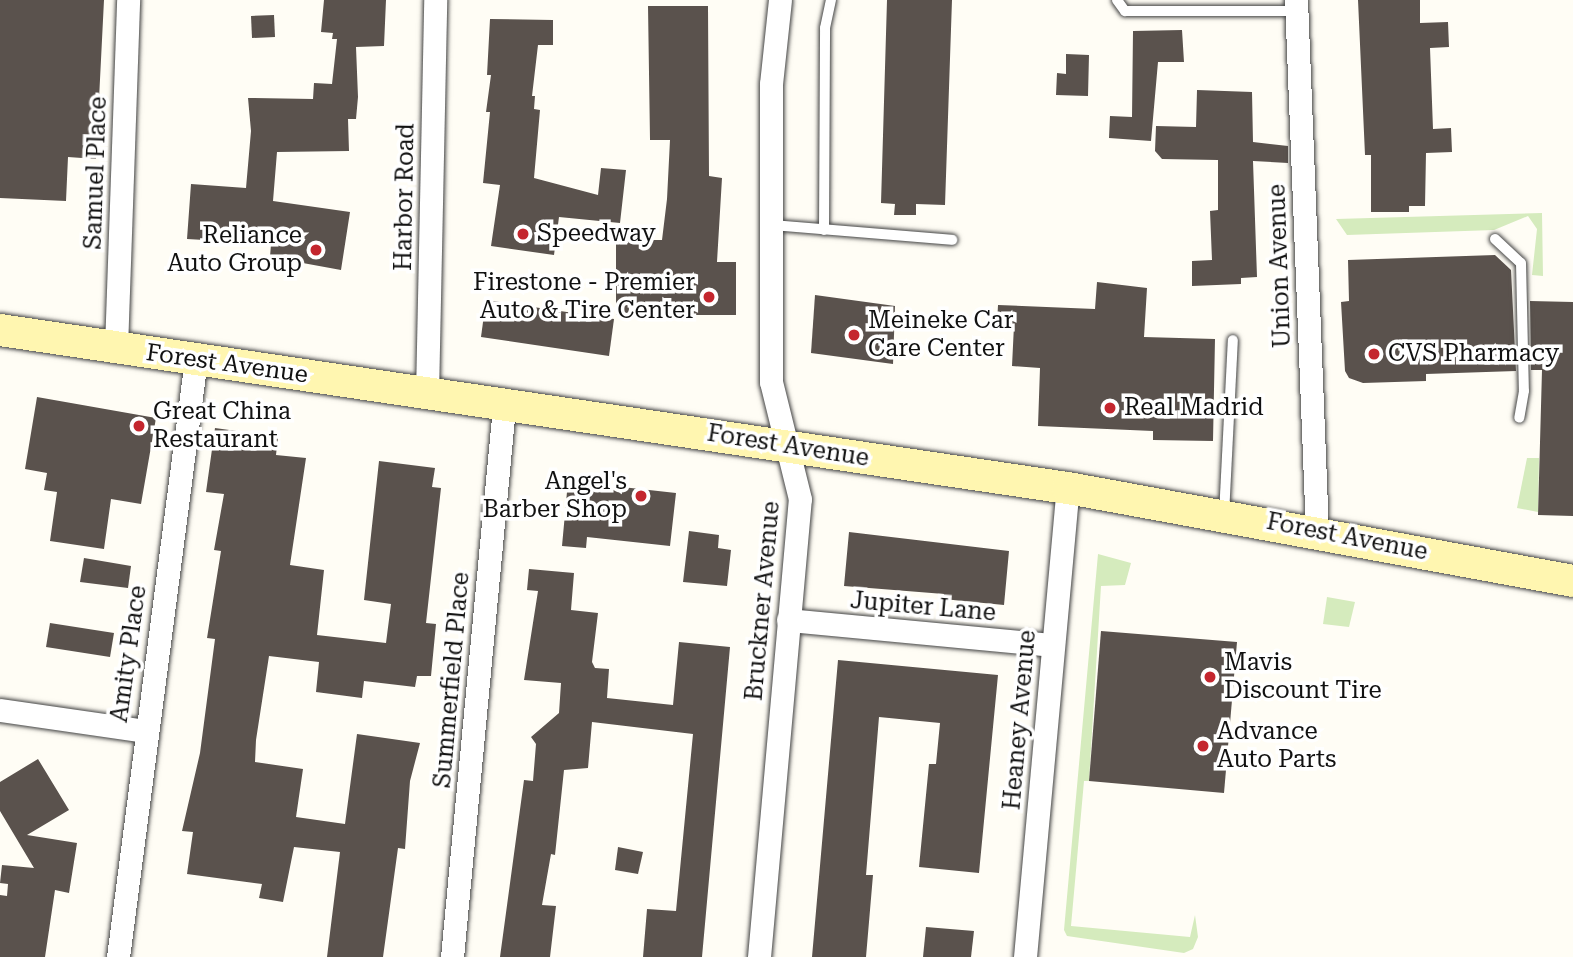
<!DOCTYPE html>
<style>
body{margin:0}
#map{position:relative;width:1573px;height:957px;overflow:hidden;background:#fffdf5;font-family:"Roboto Serif",serif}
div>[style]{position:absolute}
.green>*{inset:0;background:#d5ebbd}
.building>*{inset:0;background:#5a524d}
.roads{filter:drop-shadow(0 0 2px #444) drop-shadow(0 0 2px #444)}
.lane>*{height:10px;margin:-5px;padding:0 5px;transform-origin:5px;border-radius:5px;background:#fff}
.street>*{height:23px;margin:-11.5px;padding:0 11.5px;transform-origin:11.5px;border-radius:11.5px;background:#fff}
.secondary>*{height:32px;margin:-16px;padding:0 16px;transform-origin:16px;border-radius:16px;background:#fff6b0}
.dots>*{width:19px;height:19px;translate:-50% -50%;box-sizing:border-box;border:4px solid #fff;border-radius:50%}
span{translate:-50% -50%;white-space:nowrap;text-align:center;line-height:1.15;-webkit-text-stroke:7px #fff;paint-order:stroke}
.street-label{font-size:24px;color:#111}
.poi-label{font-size:24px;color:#111}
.left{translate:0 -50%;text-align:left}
.right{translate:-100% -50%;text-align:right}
</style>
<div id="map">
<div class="green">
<div style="clip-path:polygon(1542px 213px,1543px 276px,1532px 275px,1537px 229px,1528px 216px,1494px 230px,1347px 235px,1336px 219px)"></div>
<div style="clip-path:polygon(1527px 458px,1539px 458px,1538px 512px,1517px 508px)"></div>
<div style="clip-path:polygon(1098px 554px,1131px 563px,1125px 585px,1101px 586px,1089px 781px,1084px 781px,1071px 926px,1190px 937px,1195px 915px,1198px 937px,1193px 949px,1184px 953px,1067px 936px,1064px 930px)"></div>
<div style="clip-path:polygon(1327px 597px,1355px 602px,1349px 627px,1323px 624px)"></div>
</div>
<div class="building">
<div style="clip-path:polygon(0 0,104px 0,96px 159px,68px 157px,66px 201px,0 198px)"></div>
<div style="clip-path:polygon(324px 0,386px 0,384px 46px,356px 47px,358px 97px,356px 119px,348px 119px,349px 151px,277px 152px,273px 201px,350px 212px,341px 270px,270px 257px,271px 244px,187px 239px,191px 184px,246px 188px,251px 131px,248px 98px,313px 99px,314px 83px,332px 84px,337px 39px,332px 39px,333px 33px,321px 32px)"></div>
<div style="clip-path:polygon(887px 0,952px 0,945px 205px,916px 204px,916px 215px,894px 215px,895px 204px,881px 203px)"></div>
<div style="clip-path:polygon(1358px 0,1420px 0,1420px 23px,1448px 22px,1449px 47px,1430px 48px,1433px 129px,1451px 128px,1452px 152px,1426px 153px,1425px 206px,1409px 206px,1409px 212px,1371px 212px,1371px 155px,1365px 155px)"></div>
<div style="clip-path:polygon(648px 6px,708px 6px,709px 176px,722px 178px,717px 262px,736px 262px,736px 315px,616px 315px,616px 240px,662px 240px,667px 199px,670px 140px,650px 140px)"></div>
<div style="clip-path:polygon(274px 15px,275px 37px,252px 38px,251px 16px)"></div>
<div style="clip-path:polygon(490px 19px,553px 20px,553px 45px,538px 45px,532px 96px,535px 96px,534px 109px,540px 110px,534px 178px,598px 195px,601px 168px,626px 170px,620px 223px,559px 217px,554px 255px,491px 246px,500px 185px,483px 183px,490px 112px,486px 112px,491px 75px,487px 75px)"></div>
<div style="clip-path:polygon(1182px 30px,1184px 62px,1158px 62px,1151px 141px,1109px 138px,1110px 116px,1132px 117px,1133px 31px)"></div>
<div style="clip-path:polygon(1066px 54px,1089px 55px,1088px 96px,1056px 95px,1057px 73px,1066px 74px)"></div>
<div style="clip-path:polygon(1197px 90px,1252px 92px,1253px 142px,1288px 146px,1288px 163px,1253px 161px,1257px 277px,1241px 278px,1241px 284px,1192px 286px,1192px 261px,1212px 260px,1210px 211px,1218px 210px,1218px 160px,1162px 159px,1155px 151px,1156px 126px,1196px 127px)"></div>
<div style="clip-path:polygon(1495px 255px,1511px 270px,1516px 371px,1426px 374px,1426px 381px,1363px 383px,1349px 378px,1345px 371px,1341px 302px,1349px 301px,1348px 260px)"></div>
<div style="clip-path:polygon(1097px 282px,1147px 288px,1144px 337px,1215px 339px,1213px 441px,1153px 440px,1153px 431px,1038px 426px,1040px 368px,1012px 366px,1014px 325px,997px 324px,998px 305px,1095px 309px)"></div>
<div style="clip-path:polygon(815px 295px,895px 306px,893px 364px,811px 353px)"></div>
<div style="clip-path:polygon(486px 300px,614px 319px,609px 356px,481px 337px)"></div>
<div style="clip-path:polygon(1530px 301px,1573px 302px,1573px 516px,1538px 515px,1542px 370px,1531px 370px)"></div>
<div style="clip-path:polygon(37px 397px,156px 418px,141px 504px,111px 499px,104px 549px,50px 541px,57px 492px,44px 490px,47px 473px,25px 469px)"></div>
<div style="clip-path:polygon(215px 428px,278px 437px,276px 455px,306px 458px,290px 565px,324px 570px,317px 635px,386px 643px,391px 604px,364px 600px,379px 461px,435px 468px,432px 487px,441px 488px,426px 623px,436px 624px,431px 676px,417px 676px,415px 687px,364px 681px,362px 698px,316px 692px,319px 662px,269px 656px,256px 740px,255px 762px,303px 769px,296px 817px,345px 824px,357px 734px,420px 743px,410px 781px,405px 849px,398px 848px,383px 957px,327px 957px,340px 852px,294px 847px,283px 902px,259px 898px,262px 884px,187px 874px,193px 832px,182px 831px,200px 753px,215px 639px,207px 638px,221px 551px,214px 550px,224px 494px,206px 492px)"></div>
<div style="clip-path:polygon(568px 481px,676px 493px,670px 546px,587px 537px,586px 548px,562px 546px)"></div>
<div style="clip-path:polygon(689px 531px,719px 535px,718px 548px,731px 550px,727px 586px,683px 582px)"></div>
<div style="clip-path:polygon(849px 532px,1009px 551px,1004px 605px,943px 599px,944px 594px,844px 586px)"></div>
<div style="clip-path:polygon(84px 558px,131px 566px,128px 588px,80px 582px)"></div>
<div style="clip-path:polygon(529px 569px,574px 573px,571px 610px,598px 613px,592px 662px,595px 668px,609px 669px,607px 698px,673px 705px,679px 642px,730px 647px,702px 957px,643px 957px,647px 909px,676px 911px,693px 734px,592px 722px,588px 768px,564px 770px,555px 855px,551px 854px,542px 905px,556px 906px,550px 957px,500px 957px,524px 780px,533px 781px,536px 744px,531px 737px,559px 713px,561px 683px,524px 680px,538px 591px,527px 590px)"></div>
<div style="clip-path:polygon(50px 623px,114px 633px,110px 657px,46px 647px)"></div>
<div style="clip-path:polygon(1101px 631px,1237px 642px,1224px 793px,1089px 781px)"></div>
<div style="clip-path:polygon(838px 660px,998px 675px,979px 873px,919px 867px,929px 764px,936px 764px,940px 723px,879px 717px,866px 875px,873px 875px,866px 957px,812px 957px)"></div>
<div style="clip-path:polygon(38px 759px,69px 810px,27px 835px,77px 843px,69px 893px,55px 890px,45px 957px,0 957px,0 895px,7px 896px,8px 884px,0 883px,2px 865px,34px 868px,0 811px,0 782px)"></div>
<div style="clip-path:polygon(618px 847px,643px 852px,638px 874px,615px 870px)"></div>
<div style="clip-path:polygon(926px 927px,974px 931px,971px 957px,923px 957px)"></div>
</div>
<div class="roads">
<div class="lane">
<div style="left:1117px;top:0;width:14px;rotate:54deg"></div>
<div style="left:1125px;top:11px;width:172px"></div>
<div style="left:771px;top:225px;width:182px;rotate:4.7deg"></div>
<div style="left:824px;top:230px;width:202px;rotate:-89.7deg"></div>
<div style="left:825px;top:28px;width:29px;rotate:-78deg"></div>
<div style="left:1495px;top:239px;width:35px;rotate:43deg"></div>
<div style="left:1521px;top:263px;width:128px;rotate:88.7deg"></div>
<div style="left:1524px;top:391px;width:27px;rotate:100deg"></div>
<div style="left:1224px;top:515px;width:175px;rotate:-87.1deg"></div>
</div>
<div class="street">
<div style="left:1296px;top:0;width:531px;rotate:87.74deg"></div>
<div style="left:116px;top:348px;width:348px;rotate:-88deg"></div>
<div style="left:427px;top:394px;width:394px;rotate:-88.8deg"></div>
<div style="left:788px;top:620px;width:266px;rotate:5.4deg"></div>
<div style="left:0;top:710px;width:147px;rotate:8.2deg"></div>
<div style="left:118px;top:957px;width:603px;rotate:-82.57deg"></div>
<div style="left:452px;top:957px;width:552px;rotate:-84.6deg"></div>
<div style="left:759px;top:957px;width:460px;rotate:-84.9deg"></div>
<div style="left:800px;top:499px;width:121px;rotate:-103.9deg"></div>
<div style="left:771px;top:382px;width:298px;rotate:-90deg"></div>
<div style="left:771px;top:84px;width:84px;rotate:-83.9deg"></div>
<div style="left:1025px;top:957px;width:471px;rotate:-84.8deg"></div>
</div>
<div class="secondary">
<div style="left:0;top:330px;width:1080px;rotate:8.42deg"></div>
<div style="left:1068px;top:488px;width:513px;rotate:10.43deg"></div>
</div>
</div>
<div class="dots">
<div style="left:523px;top:234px;background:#c4262e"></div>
<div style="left:316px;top:250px;background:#c4262e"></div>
<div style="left:709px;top:297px;background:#c4262e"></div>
<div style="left:854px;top:335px;background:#c4262e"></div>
<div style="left:1374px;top:354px;background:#c4262e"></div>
<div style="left:1110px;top:408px;background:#c4262e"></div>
<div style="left:139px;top:426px;background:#c4262e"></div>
<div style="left:641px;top:496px;background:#c4262e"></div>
<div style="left:1210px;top:677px;background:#c4262e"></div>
<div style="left:1203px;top:746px;background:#c4262e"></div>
</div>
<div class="street-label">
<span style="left:96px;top:173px;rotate:-88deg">Samuel Place</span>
<span style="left:405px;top:197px;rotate:-89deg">Harbor Road</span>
<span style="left:1280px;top:266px;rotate:-92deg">Union Avenue</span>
<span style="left:227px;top:364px;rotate:8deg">Forest Avenue</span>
<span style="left:788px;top:446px;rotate:9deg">Forest Avenue</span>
<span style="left:1347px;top:537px;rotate:11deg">Forest Avenue</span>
<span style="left:763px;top:601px;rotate:-85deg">Bruckner Avenue</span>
<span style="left:923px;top:607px;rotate:5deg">Jupiter Lane</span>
<span style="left:129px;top:654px;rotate:-82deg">Amity Place</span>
<span style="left:452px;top:680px;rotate:-85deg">Summerfield Place</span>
<span style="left:1020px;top:720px;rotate:-85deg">Heaney Avenue</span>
</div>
<div class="poi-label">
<span class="left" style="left:537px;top:234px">Speedway</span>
<span class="right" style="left:302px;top:250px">Reliance<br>Auto Group</span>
<span class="right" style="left:695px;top:297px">Firestone - Premier<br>Auto &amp; Tire Center</span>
<span class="left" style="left:868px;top:335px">Meineke Car<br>Care Center</span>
<span class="left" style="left:1388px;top:354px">CVS Pharmacy</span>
<span class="left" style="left:1124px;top:408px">Real Madrid</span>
<span class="left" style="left:153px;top:426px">Great China<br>Restaurant</span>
<span class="right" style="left:627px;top:496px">Angel's<br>Barber Shop</span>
<span class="left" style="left:1224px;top:677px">Mavis<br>Discount Tire</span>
<span class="left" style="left:1217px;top:746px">Advance<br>Auto Parts</span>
</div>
</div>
